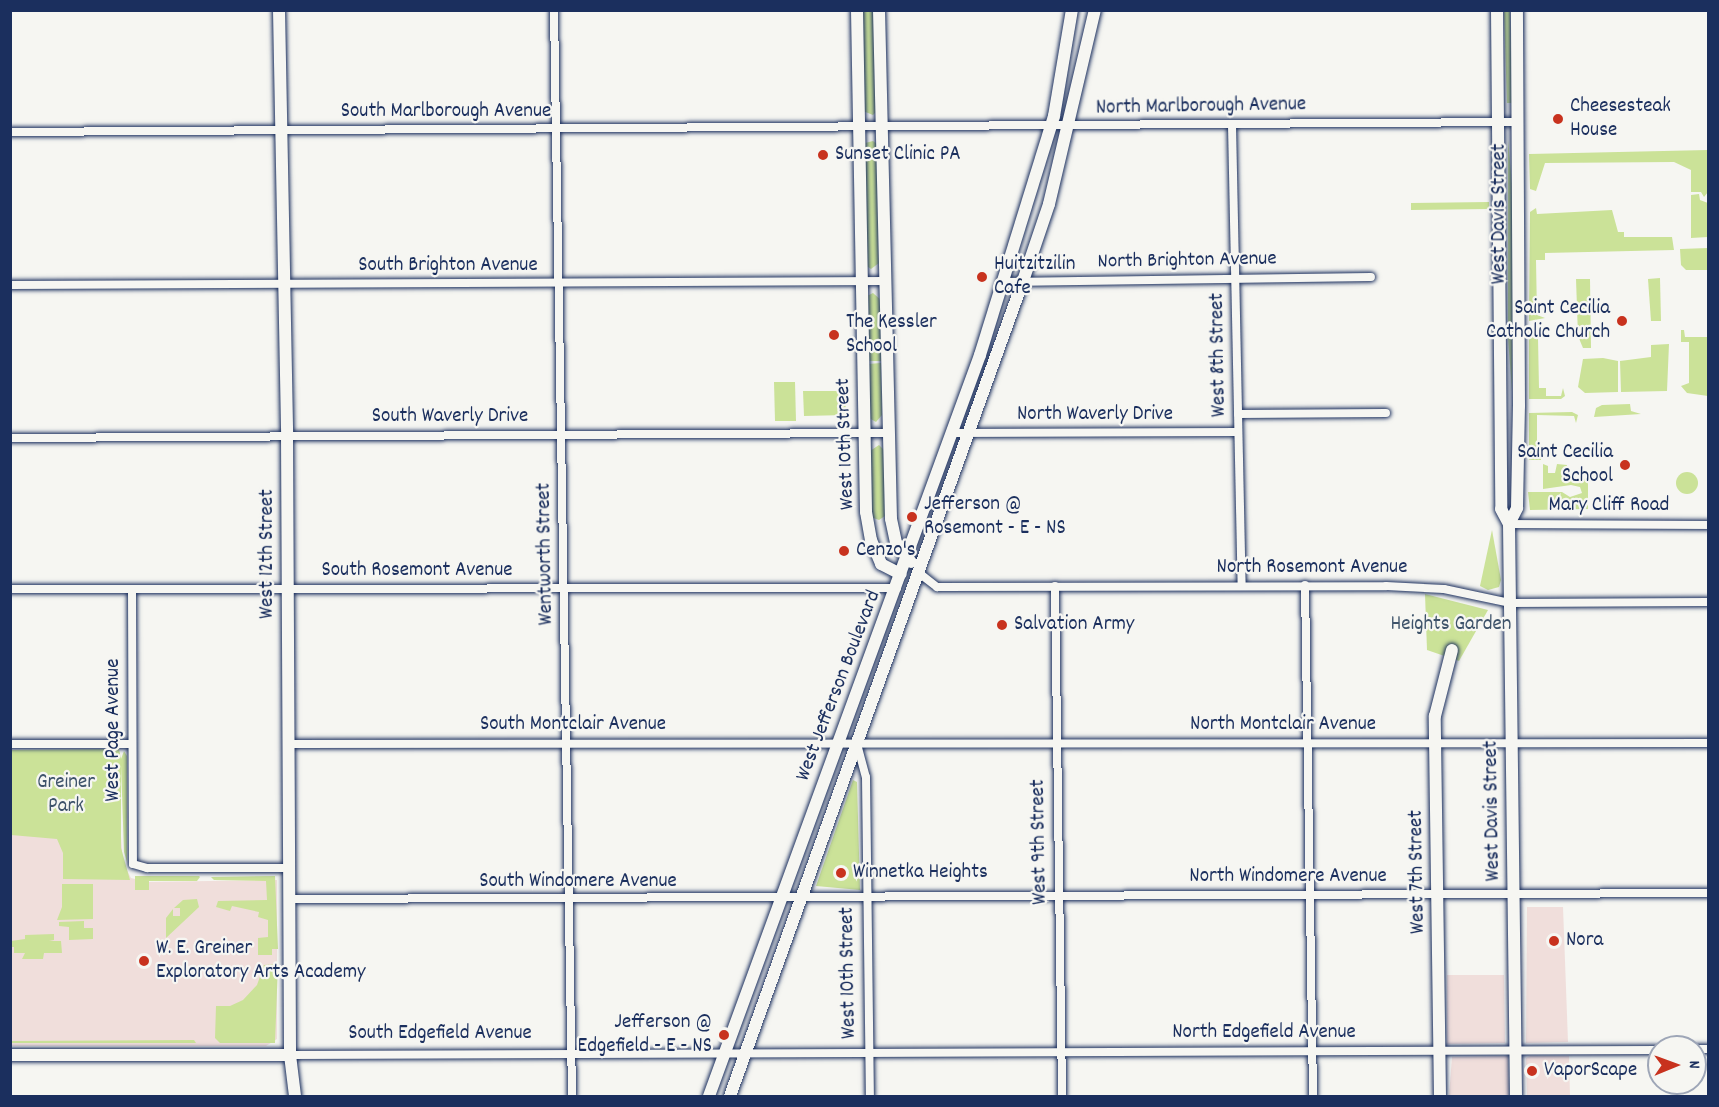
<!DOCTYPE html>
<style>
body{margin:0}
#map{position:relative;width:1719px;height:1107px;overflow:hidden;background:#f6f6f2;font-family:Dekko,sans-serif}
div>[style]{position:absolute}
.built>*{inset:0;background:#f0dedb}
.green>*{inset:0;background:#cbe298}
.round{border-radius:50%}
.roads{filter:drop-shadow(0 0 2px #1b2f5e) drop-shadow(0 0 2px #1b2f5e)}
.street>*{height:8px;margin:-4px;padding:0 4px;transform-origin:4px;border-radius:4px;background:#f6f6f2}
.secondary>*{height:12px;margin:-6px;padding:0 6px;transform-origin:6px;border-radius:6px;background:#f6f6f2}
.dots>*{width:16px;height:16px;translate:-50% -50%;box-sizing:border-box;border:3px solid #f6f6f2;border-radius:50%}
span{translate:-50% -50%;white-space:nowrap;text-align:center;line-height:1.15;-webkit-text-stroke:4.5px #f6f6f2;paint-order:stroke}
.street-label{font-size:21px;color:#1b2f5e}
.poi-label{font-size:21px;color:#1b2f5e}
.left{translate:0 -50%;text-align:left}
.right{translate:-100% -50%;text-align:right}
.park-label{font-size:21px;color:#3e536a}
.frame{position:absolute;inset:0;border:12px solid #1b2f5e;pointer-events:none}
.north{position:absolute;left:1647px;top:1035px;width:60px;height:60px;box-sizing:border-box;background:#f6f6f2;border:2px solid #9ea6b7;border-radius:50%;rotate:89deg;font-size:16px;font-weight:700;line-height:24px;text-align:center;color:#1b2f5e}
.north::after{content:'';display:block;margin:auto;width:21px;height:27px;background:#c8321e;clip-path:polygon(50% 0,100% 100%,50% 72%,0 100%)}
</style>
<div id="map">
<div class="built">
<div style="clip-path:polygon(11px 835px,121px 836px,123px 863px,131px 878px,147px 882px,277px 880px,277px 1039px,266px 1046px,11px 1046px)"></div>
<div style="clip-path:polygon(1527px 907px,1563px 907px,1568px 1042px,1526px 1043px)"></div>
<div style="clip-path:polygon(1447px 975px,1504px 975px,1505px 1043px,1447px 1044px)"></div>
<div style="clip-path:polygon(1508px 1056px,1509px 1096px,1449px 1096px,1452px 1057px)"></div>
<div style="clip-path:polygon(1530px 1056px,1569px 1056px,1570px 1096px,1527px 1096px,1526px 1058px)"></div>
</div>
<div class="green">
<div style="clip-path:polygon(861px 11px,875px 11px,876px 112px,873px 115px,863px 111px)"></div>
<div style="clip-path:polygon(1504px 12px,1510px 12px,1512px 103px,1507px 103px)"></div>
<div style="clip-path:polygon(1508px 140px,1514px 206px,1512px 391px,1508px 338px)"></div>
<div style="clip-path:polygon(873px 141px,877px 144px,879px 263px,871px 269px,865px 265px,865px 143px)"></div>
<div style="clip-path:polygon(1708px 150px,1708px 192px,1704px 197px,1701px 192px,1691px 192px,1691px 170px,1674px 162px,1545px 163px,1536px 191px,1530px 189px,1529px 154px)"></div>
<div style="clip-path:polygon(1699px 194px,1700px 200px,1708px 203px,1708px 237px,1691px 238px,1691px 195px)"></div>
<div style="clip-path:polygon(1489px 202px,1489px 209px,1411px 210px,1411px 203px)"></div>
<div style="clip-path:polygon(1536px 208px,1537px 214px,1612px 210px,1618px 232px,1624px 232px,1624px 237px,1672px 237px,1674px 250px,1545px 253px,1545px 260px,1536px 260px,1537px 315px,1545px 318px,1529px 321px,1530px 212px)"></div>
<div style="clip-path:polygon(1708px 248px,1708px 270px,1686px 270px,1681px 265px,1680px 249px)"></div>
<div style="clip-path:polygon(1660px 278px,1661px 321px,1651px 321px,1648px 279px)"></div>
<div style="clip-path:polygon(1576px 279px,1590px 279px,1591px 348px,1583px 348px,1578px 336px)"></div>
<div style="clip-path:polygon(873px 293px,881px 300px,882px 361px,867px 361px,867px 296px)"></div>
<div style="clip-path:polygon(1681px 330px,1684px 330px,1685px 337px,1708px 337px,1708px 396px,1687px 393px,1681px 386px,1689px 383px,1689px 342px,1681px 342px)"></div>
<div style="clip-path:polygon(1529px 333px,1544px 333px,1544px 337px,1538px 338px,1539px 388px,1546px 388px,1546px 396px,1561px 396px,1563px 388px,1565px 396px,1561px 399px,1529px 399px)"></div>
<div style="clip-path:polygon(1669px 344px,1667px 391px,1621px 392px,1620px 361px,1651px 357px,1651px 345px)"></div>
<div style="clip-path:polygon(1603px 358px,1618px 361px,1618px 392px,1585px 393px,1578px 387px,1583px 359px)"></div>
<div style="clip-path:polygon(881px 363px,882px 415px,876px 422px,869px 418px,868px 364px)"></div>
<div style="clip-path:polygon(774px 382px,795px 382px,796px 421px,775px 421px)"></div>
<div style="clip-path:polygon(803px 391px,845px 391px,846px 415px,804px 416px)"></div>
<div style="clip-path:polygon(1630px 404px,1631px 411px,1641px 414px,1594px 417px,1596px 408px,1602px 405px)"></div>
<div style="clip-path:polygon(1572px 412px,1578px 415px,1576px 423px,1574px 416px,1537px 415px,1537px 448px,1541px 448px,1541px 460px,1529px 460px,1529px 413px)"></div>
<div style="clip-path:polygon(879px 445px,885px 451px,885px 516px,879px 520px,871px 517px,870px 451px)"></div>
<div style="clip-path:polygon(1543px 464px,1548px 466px,1548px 473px,1555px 473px,1557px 464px,1567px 465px,1567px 478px,1588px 479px,1588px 509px,1530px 510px,1528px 492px,1562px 492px,1570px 497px,1582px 493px,1580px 487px,1571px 485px,1543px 489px)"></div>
<div class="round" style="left:1676px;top:472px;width:22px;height:22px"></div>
<div style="clip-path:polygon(1492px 530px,1501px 580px,1499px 587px,1488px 590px,1480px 586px)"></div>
<div style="clip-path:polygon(1425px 594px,1488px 610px,1459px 661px,1427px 650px)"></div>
<div style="clip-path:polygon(119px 749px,121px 759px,124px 751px,127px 756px,127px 862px,124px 852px,121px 765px,121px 848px,130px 880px,63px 879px,63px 853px,57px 839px,11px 835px,11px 750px)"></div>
<div style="clip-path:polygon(853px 780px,857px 782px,860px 890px,816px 886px)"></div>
<div style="clip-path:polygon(135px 876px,199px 876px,200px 877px,197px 881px,149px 881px,149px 890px,135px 890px)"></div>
<div style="clip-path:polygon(275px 876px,278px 949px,272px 949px,272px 955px,258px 955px,258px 938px,268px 937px,268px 920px,258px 917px,259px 912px,232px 906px,230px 911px,216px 907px,218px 901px,267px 900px,266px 881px,214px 880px,211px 877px)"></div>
<div style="clip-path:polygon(62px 884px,93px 884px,93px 919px,57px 920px,62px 907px)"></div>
<div style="clip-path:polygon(197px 899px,199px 907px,166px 938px,166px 918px,173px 909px,173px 916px,180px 916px,180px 908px,174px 908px,183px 900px)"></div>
<div style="clip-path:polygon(84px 921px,84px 928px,93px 928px,93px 939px,69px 940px,69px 927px,59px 926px,59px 922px)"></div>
<div style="clip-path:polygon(54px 934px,54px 940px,49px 941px,61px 941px,62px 953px,44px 953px,43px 959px,22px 959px,25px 953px,14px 953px,14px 947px,11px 947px,11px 941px,25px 939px,25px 935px)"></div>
<div style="clip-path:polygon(278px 964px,275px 1043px,220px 1043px,215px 1038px,216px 1006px,230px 1006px,243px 1000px,257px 985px,264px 965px)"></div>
<div style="clip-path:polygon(194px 1040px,196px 1043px,10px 1043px,11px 1041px)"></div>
</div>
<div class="roads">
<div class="street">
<div style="left:554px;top:10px;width:1086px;rotate:89.05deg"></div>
<div style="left:1232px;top:125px;width:460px;rotate:88.8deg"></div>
<div style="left:10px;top:132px;width:1509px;rotate:-0.38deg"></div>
<div style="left:1005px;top:282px;width:366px;rotate:-0.8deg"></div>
<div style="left:10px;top:285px;width:875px;rotate:-0.26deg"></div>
<div style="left:1238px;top:414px;width:148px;rotate:-0.4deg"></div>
<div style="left:953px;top:433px;width:285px;rotate:-0.2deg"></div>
<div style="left:10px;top:438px;width:879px;rotate:-0.33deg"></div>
<div style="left:1509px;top:524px;width:199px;rotate:0.3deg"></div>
<div style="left:919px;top:573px;width:23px;rotate:38deg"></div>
<div style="left:937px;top:587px;width:449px;rotate:-0.1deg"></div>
<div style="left:1386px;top:586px;width:58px;rotate:3deg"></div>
<div style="left:1444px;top:589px;width:67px;rotate:12deg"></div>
<div style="left:1510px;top:603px;width:198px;rotate:-0.3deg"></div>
<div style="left:1305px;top:585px;width:511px;rotate:89.1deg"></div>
<div style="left:1055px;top:586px;width:510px;rotate:89.21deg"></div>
<div style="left:10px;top:589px;width:887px;rotate:-0.06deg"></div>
<div style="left:132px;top:590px;width:274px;rotate:89.8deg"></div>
<div style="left:133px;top:864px;width:15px;rotate:16deg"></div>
<div style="left:147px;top:868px;width:142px"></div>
<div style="left:10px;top:744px;width:122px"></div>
<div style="left:288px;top:744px;width:1420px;rotate:-0.04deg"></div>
<div style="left:857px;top:744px;width:34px;rotate:75deg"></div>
<div style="left:866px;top:777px;width:319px;rotate:89.3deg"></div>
<div style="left:289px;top:899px;width:1419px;rotate:-0.24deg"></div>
<div style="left:1695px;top:1049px;width:13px"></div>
<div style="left:290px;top:1055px;width:1369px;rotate:-0.21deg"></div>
</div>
<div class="secondary">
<div style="left:279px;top:10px;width:425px;rotate:88.9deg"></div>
<div style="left:287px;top:435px;width:620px;rotate:89.72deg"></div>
<div style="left:290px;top:1055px;width:41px;rotate:83deg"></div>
<div style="left:857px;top:10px;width:502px;rotate:88.97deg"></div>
<div style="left:866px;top:512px;width:28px;rotate:80deg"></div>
<div style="left:871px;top:540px;width:26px;rotate:67deg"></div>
<div style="left:881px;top:564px;width:22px;rotate:27deg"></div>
<div style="left:879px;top:10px;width:509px;rotate:88.65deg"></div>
<div style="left:891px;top:519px;width:25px;rotate:78deg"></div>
<div style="left:896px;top:543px;width:24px;rotate:52deg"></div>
<div style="left:1497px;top:10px;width:499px;rotate:89.5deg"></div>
<div style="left:1501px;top:509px;width:17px;rotate:62deg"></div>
<div style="left:1509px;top:524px;width:572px;rotate:89.3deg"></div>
<div style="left:1509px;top:524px;width:18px;rotate:-63deg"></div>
<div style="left:1517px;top:508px;width:102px;rotate:-88.9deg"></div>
<div style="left:1519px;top:406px;width:396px;rotate:-90.3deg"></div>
<div style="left:10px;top:1055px;width:280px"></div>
<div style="left:709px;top:1096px;width:789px;rotate:-69.91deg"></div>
<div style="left:980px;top:355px;width:250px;rotate:-72.8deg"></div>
<div style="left:1054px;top:116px;width:108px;rotate:-80.4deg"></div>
<div style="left:730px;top:1096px;width:866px;rotate:-70.23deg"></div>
<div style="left:1023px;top:281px;width:81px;rotate:-71.3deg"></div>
<div style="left:1049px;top:204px;width:199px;rotate:-76.7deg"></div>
<div style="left:1440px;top:1096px;width:380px;rotate:-90.8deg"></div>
<div style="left:1435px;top:716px;width:68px;rotate:-75.6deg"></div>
</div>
</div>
<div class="dots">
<div style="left:1558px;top:119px;background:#c8321e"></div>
<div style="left:823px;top:155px;background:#c8321e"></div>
<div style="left:982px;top:277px;background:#c8321e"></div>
<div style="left:1622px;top:321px;background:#c8321e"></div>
<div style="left:834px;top:335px;background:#c8321e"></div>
<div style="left:1625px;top:465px;background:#c8321e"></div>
<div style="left:912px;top:517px;background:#c8321e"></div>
<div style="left:844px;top:551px;background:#c8321e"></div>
<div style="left:1002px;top:625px;background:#c8321e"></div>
<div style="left:841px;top:873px;background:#c8321e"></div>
<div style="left:1554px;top:941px;background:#c8321e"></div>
<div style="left:144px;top:961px;background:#c8321e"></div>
<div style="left:724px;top:1035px;background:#c8321e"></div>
<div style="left:1532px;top:1071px;background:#c8321e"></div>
</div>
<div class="street-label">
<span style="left:1201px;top:107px;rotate:-1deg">North Marlborough Avenue</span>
<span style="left:446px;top:112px">South Marlborough Avenue</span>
<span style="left:1500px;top:214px;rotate:-90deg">West Davis Street</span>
<span style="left:1187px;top:261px;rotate:-1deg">North Brighton Avenue</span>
<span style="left:448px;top:266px">South Brighton Avenue</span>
<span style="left:1219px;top:355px;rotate:-91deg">West 8th Street</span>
<span style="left:1095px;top:415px">North Waverly Drive</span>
<span style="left:450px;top:417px">South Waverly Drive</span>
<span style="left:846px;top:444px;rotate:-92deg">West 10th Street</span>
<span style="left:1609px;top:506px">Mary Cliff Road</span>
<span style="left:268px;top:554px;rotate:-90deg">West 12th Street</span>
<span style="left:546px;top:554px;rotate:-91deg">Wentworth Street</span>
<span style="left:1312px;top:568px">North Rosemont Avenue</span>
<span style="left:417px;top:571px">South Rosemont Avenue</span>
<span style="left:839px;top:686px;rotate:-69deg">West Jefferson Boulevard</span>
<span style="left:573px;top:725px">South Montclair Avenue</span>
<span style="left:1283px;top:725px">North Montclair Avenue</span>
<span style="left:114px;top:730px;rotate:-90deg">West Page Avenue</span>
<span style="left:1493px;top:811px;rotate:-91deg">West Davis Street</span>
<span style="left:1040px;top:842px;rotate:-91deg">West 9th Street</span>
<span style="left:1418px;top:872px;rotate:-91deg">West 7th Street</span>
<span style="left:1288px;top:877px">North Windomere Avenue</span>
<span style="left:578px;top:882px">South Windomere Avenue</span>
<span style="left:849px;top:973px;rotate:-91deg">West 10th Street</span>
<span style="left:1264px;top:1033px">North Edgefield Avenue</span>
<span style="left:440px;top:1034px">South Edgefield Avenue</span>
</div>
<div class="poi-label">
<span class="left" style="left:1570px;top:119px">Cheesesteak<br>House</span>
<span class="left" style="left:835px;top:155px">Sunset Clinic PA</span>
<span class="left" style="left:994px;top:277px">Huitzitzilin<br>Cafe</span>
<span class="right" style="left:1610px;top:321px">Saint Cecilia<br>Catholic Church</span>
<span class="left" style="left:846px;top:335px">The Kessler<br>School</span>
<span class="right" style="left:1613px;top:465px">Saint Cecilia<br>School</span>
<span class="left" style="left:924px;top:517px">Jefferson @<br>Rosemont - E - NS</span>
<span class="left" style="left:856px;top:551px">Cenzo's</span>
<span class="left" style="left:1014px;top:625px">Salvation Army</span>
<span class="left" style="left:853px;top:873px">Winnetka Heights</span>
<span class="left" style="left:1566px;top:941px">Nora</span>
<span class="left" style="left:156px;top:961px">W. E. Greiner<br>Exploratory Arts Academy</span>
<span class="right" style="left:712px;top:1035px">Jefferson @<br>Edgefield - E - NS</span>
<span class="left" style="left:1544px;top:1071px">VaporScape</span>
</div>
<div class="park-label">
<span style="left:1451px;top:625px">Heights Garden</span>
<span style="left:66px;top:795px">Greiner<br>Park</span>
</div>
<div class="frame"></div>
<div class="north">N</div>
</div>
